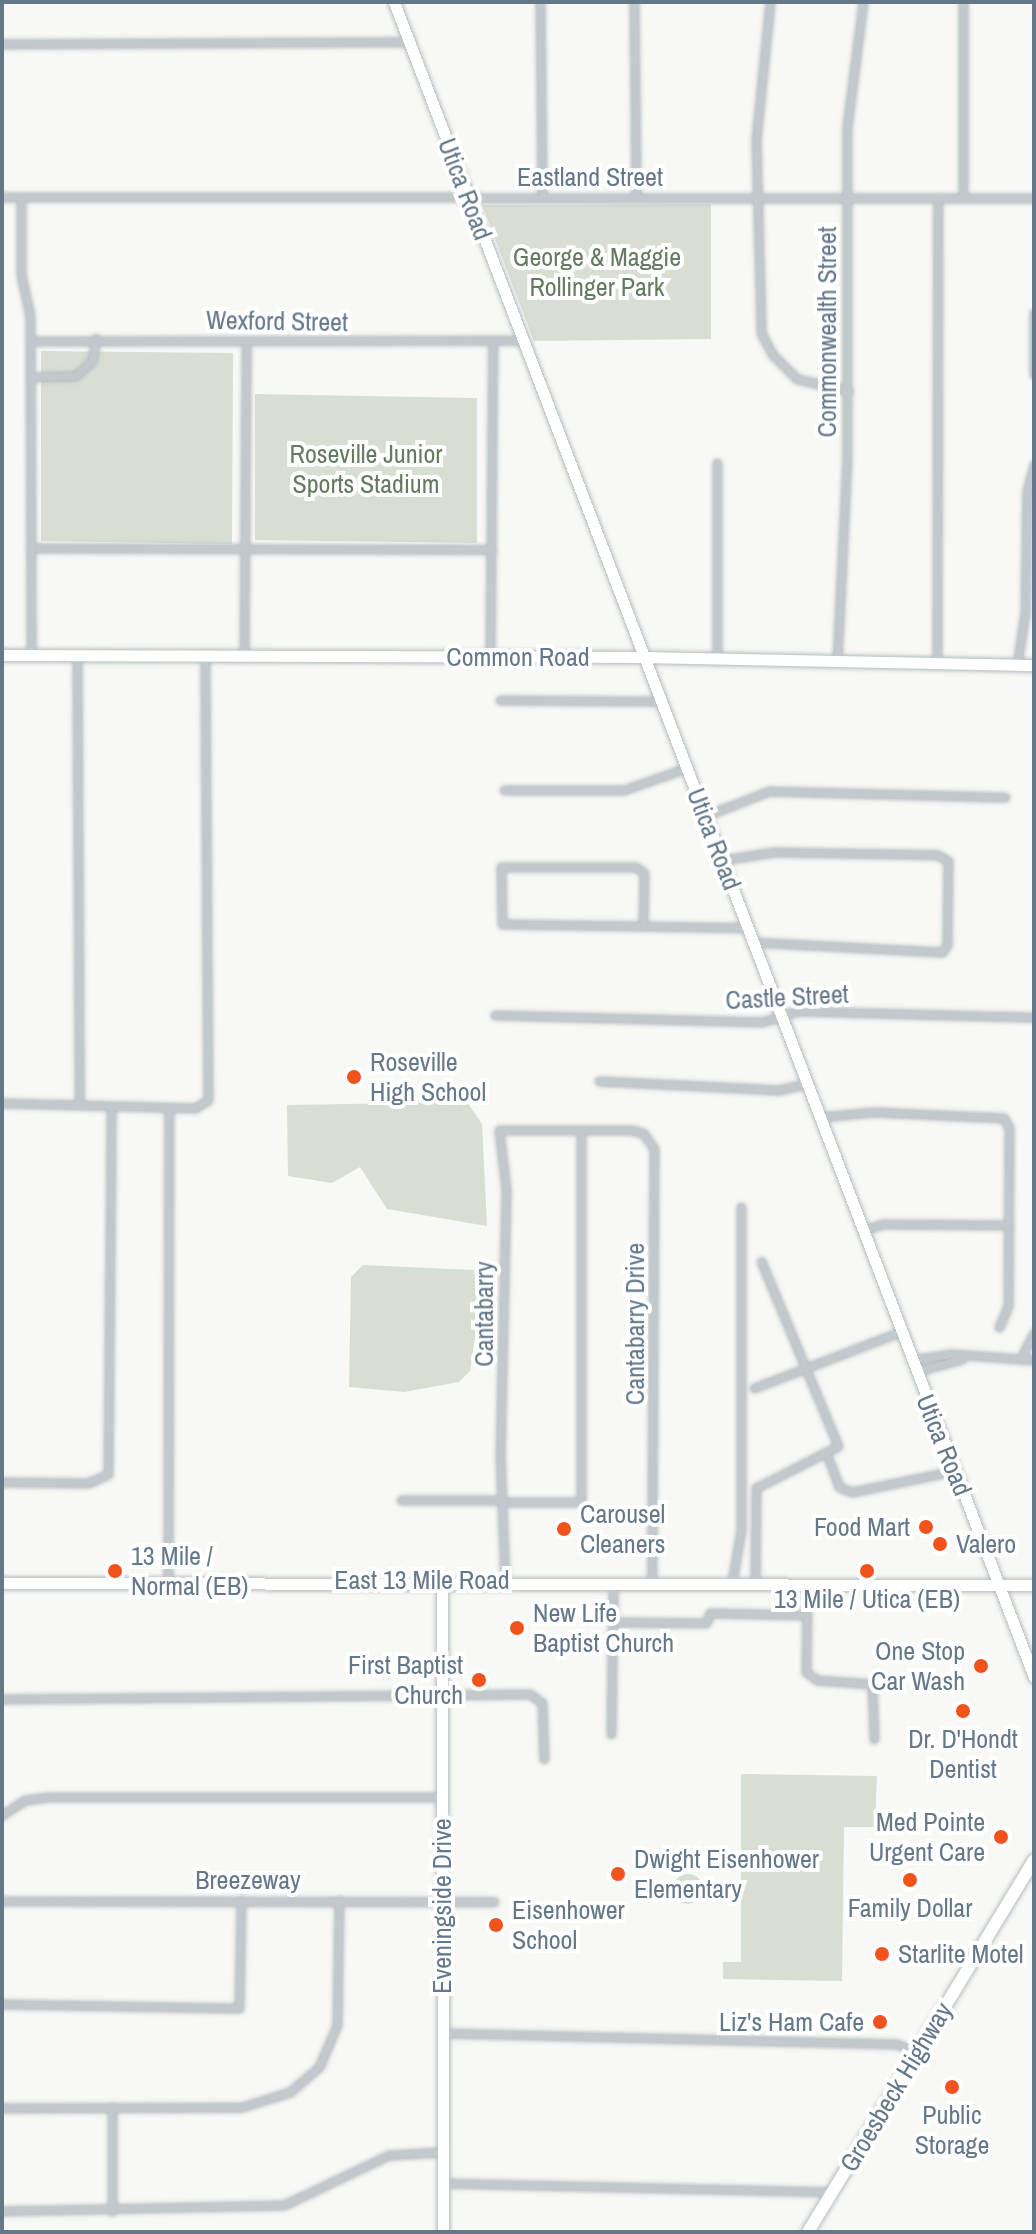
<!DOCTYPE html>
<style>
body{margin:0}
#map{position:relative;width:1036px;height:2234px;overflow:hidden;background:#f8f9f5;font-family:"Archivo Narrow",sans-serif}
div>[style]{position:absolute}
.green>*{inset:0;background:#d8ded4}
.round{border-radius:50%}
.roads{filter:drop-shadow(0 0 2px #b5bbc1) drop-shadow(0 0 2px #b5bbc1)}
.street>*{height:7px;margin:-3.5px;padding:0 3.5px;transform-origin:3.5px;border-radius:3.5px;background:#c3c8cc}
.secondary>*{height:11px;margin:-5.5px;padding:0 5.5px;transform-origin:5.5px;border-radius:5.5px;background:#fff}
.primary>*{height:12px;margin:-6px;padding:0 6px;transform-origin:6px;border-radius:6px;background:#fff}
.dots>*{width:22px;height:22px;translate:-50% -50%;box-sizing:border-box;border:4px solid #fff;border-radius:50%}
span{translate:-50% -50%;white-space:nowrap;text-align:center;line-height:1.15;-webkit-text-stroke:8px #fff;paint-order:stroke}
.street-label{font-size:26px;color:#657889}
.park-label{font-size:26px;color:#657a60}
.poi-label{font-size:26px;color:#657889}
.left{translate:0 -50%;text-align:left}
.right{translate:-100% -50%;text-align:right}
.frame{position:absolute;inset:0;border:4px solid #657889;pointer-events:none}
</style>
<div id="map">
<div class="green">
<div style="clip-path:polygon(711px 204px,711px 339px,534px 341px,482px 205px)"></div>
<div style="clip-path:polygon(41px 351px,233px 353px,232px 544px,41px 541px)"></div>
<div style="clip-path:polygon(255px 394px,477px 398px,477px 543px,255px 540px)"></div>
<div style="clip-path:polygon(467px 1102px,482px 1124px,487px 1226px,387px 1209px,360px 1167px,332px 1183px,288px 1176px,287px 1105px)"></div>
<div style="clip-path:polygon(363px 1265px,474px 1270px,479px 1310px,470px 1371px,459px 1382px,404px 1392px,349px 1387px,351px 1277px)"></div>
<div style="clip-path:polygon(741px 1774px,877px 1776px,875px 1827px,844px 1827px,842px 1981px,723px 1979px,723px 1962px,741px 1962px)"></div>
<div class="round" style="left:673px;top:1874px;width:30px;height:30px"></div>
</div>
<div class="roads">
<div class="street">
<div style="left:540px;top:2px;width:195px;rotate:89.4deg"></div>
<div style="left:634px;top:2px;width:195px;rotate:89.4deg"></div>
<div style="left:770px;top:2px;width:138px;rotate:95.8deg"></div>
<div style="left:756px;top:139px;width:194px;rotate:88.5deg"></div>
<div style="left:761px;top:333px;width:24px;rotate:62deg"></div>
<div style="left:772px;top:354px;width:35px;rotate:45deg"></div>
<div style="left:797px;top:379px;width:53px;rotate:13deg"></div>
<div style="left:2px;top:44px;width:407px;rotate:-0.3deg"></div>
<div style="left:2px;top:197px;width:1032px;rotate:0.06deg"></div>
<div style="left:21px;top:197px;width:78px;rotate:90deg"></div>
<div style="left:21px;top:275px;width:42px;rotate:77.6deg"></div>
<div style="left:30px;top:316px;width:339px;rotate:89.8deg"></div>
<div style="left:963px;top:198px;width:196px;rotate:-90deg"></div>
<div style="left:1034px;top:313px;width:61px;rotate:90deg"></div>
<div style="left:30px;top:341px;width:493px;rotate:-0.1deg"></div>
<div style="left:30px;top:377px;width:45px;rotate:-1.3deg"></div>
<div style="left:75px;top:376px;width:23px;rotate:-41deg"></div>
<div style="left:92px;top:361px;width:23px;rotate:-80deg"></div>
<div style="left:30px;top:548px;width:462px;rotate:0.2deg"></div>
<div style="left:77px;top:656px;width:447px;rotate:89.7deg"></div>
<div style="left:490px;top:657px;width:313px;rotate:-89.5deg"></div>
<div style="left:244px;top:658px;width:317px;rotate:-89.6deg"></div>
<div style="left:717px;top:661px;width:198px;rotate:-90deg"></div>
<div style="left:837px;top:662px;width:205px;rotate:-87.2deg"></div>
<div style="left:847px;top:457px;width:330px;rotate:-90deg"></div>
<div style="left:847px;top:127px;width:126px;rotate:-82.7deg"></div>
<div style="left:937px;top:664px;width:466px;rotate:-89.9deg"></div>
<div style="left:1017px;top:665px;width:53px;rotate:-81.3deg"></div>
<div style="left:1025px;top:613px;width:122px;rotate:-89.1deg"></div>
<div style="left:1027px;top:491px;width:27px;rotate:-75deg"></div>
<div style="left:500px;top:700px;width:161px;rotate:0.4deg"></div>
<div style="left:504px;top:790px;width:120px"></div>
<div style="left:624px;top:790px;width:66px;rotate:-19.5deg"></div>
<div style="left:705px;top:816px;width:69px;rotate:-21.3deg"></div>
<div style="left:769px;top:791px;width:236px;rotate:1.5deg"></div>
<div style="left:722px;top:860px;width:53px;rotate:-8.7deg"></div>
<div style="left:774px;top:852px;width:164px;rotate:1deg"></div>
<div style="left:938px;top:855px;width:12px;rotate:31deg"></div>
<div style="left:948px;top:861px;width:84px;rotate:90.7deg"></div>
<div style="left:947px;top:945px;width:9px;rotate:126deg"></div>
<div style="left:942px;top:952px;width:188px;rotate:-177deg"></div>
<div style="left:643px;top:926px;width:53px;rotate:-88.9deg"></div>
<div style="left:644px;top:873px;width:10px;rotate:-143deg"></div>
<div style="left:636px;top:867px;width:135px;rotate:180deg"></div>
<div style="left:501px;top:867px;width:57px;rotate:89deg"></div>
<div style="left:502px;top:924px;width:246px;rotate:0.9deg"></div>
<div style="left:495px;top:1015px;width:267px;rotate:1.5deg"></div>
<div style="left:762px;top:1022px;width:37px;rotate:-17deg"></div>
<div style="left:797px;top:1011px;width:237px;rotate:1.5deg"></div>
<div style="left:599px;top:1081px;width:180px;rotate:2.9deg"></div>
<div style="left:779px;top:1090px;width:27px;rotate:-13deg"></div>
<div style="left:2px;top:1103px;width:193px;rotate:1.5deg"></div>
<div style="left:195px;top:1108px;width:15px;rotate:-32deg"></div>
<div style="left:208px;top:1100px;width:442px;rotate:-90.4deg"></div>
<div style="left:820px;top:1117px;width:54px;rotate:-5.3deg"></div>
<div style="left:874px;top:1112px;width:130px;rotate:2.6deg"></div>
<div style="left:1004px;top:1118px;width:11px;rotate:63deg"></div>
<div style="left:1009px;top:1128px;width:178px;rotate:90.3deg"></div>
<div style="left:1008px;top:1306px;width:23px;rotate:113deg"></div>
<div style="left:861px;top:1231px;width:23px;rotate:-18deg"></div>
<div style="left:883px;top:1224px;width:126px;rotate:0.5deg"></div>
<div style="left:1021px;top:1358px;width:28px;rotate:-63deg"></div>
<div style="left:911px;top:1360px;width:41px;rotate:-8.3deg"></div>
<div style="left:952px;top:1354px;width:82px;rotate:4.2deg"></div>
<div style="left:915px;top:1372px;width:49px;rotate:-15.5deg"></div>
<div style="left:754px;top:1388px;width:156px;rotate:-21deg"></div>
<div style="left:827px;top:1455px;width:34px;rotate:69deg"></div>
<div style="left:839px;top:1487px;width:14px;rotate:21deg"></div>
<div style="left:852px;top:1492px;width:103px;rotate:-11.7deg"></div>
<div style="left:2px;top:1482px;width:86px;rotate:0.7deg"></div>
<div style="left:88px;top:1483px;width:22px;rotate:-24deg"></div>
<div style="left:108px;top:1474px;width:367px;rotate:-89.5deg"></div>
<div style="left:401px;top:1500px;width:100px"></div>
<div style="left:501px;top:1502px;width:80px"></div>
<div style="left:581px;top:1502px;width:372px;rotate:-90deg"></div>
<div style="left:505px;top:1580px;width:123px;rotate:-92.3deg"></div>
<div style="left:500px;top:1457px;width:268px;rotate:-88.7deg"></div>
<div style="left:506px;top:1189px;width:59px;rotate:-96.8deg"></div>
<div style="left:499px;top:1130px;width:132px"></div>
<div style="left:631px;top:1130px;width:12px;rotate:14deg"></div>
<div style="left:643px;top:1133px;width:19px;rotate:55deg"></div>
<div style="left:654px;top:1149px;width:432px;rotate:90.3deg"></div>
<div style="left:168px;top:1581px;width:473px;rotate:-89.9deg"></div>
<div style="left:732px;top:1582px;width:53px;rotate:-80.2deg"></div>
<div style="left:741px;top:1530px;width:323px;rotate:-90deg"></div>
<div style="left:755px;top:1582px;width:94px;rotate:-89.4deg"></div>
<div style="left:756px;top:1488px;width:92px;rotate:-27.1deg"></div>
<div style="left:838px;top:1446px;width:200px;rotate:-112.6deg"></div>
<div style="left:807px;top:1583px;width:89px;rotate:90.6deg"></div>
<div style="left:806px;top:1672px;width:14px;rotate:36deg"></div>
<div style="left:817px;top:1680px;width:55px;rotate:4.2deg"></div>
<div style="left:872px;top:1684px;width:55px;rotate:87.9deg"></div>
<div style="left:613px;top:1622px;width:93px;rotate:0.6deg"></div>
<div style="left:706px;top:1623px;width:11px;rotate:-68deg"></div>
<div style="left:710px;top:1613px;width:95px;rotate:1.2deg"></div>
<div style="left:2px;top:1699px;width:528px;rotate:-0.54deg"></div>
<div style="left:530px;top:1694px;width:15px;rotate:37deg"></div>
<div style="left:542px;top:1703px;width:56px;rotate:88deg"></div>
<div style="left:611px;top:1734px;width:151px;rotate:-89.2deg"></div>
<div style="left:2px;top:1815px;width:27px;rotate:-33deg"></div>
<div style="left:25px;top:1800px;width:24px;rotate:-7deg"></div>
<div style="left:49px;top:1797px;width:393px"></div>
<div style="left:2px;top:1901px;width:492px;rotate:0.1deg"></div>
<div style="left:2px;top:2004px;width:237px;rotate:1deg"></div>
<div style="left:239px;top:2008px;width:108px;rotate:-88.9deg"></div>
<div style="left:442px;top:2033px;width:455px;rotate:1.4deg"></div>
<div style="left:897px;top:2044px;width:22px;rotate:22deg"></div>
<div style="left:2px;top:2108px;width:240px;rotate:-0.2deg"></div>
<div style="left:242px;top:2107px;width:50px;rotate:-17.4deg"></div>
<div style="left:290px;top:2092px;width:38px;rotate:-41deg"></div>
<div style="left:319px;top:2067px;width:46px;rotate:-66.8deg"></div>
<div style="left:337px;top:2025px;width:125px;rotate:-89.1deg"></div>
<div style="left:443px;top:2183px;width:389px;rotate:1.3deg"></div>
<div style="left:2px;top:2211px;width:282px;rotate:-1.2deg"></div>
<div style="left:284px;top:2205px;width:116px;rotate:-25.5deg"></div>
<div style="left:389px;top:2155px;width:53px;rotate:-3.2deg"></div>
<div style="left:112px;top:2211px;width:104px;rotate:-90deg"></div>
</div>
<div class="secondary">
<div style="left:394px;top:2px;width:1793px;rotate:69.09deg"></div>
<div style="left:2px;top:655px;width:642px;rotate:0.18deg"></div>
<div style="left:644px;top:657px;width:390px;rotate:1.2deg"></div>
<div style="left:442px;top:1580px;width:652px;rotate:89.91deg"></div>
<div style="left:2px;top:1583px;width:1032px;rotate:0.11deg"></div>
</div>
<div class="primary">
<div style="left:808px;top:2232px;width:435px;rotate:-58.7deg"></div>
</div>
</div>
<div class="dots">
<div style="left:354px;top:1077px;background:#f2531c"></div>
<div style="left:926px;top:1527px;background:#f2531c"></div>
<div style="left:564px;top:1529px;background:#f2531c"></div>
<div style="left:940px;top:1544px;background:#f2531c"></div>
<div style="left:115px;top:1571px;background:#f2531c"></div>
<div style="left:867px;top:1571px;background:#f2531c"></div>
<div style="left:517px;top:1628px;background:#f2531c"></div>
<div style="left:981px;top:1666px;background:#f2531c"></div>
<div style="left:479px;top:1680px;background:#f2531c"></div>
<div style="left:963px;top:1711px;background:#f2531c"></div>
<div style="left:1001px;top:1837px;background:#f2531c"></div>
<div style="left:618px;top:1874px;background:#f2531c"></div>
<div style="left:910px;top:1880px;background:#f2531c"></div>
<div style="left:496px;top:1925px;background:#f2531c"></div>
<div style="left:882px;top:1954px;background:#f2531c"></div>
<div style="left:880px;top:2022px;background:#f2531c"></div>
<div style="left:952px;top:2087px;background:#f2531c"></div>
</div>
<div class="street-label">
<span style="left:590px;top:177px">Eastland Street</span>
<span style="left:465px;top:189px;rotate:69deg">Utica Road</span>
<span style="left:277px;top:321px;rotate:1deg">Wexford Street</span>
<span style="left:827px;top:332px;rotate:-90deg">Commonwealth Street</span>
<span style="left:518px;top:657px">Common Road</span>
<span style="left:714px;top:839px;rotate:69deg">Utica Road</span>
<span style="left:787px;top:997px;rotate:-3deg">Castle Street</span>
<span style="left:484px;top:1314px;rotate:-90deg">Cantabarry</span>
<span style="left:635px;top:1324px;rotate:-90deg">Cantabarry Drive</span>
<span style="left:944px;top:1445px;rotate:68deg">Utica Road</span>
<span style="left:422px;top:1580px">East 13 Mile Road</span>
<span style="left:248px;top:1880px">Breezeway</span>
<span style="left:442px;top:1906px;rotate:-90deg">Eveningside Drive</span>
<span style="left:896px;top:2087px;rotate:-59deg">Groesbeck Highway</span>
</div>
<div class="park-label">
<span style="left:597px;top:272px">George &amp; Maggie<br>Rollinger Park</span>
<span style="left:366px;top:469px">Roseville Junior<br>Sports Stadium</span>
</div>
<div class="poi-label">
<span class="left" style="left:370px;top:1077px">Roseville<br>High School</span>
<span class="left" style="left:580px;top:1529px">Carousel<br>Cleaners</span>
<span class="right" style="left:910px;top:1527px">Food Mart</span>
<span class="left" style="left:956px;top:1544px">Valero</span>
<span class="left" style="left:131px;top:1571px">13 Mile /<br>Normal (EB)</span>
<span style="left:867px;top:1599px">13 Mile / Utica (EB)</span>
<span class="left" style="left:533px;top:1628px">New Life<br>Baptist Church</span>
<span class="right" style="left:965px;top:1666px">One Stop<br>Car Wash</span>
<span class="right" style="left:463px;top:1680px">First Baptist<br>Church</span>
<span style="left:963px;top:1754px">Dr. D'Hondt<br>Dentist</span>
<span class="right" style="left:985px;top:1837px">Med Pointe<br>Urgent Care</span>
<span class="left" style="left:634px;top:1874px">Dwight Eisenhower<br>Elementary</span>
<span style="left:910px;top:1908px">Family Dollar</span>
<span class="left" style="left:512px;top:1925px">Eisenhower<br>School</span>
<span class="left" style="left:898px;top:1954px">Starlite Motel</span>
<span class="right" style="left:864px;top:2022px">Liz's Ham Cafe</span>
<span style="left:952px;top:2130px">Public<br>Storage</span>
</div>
<div class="frame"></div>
</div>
